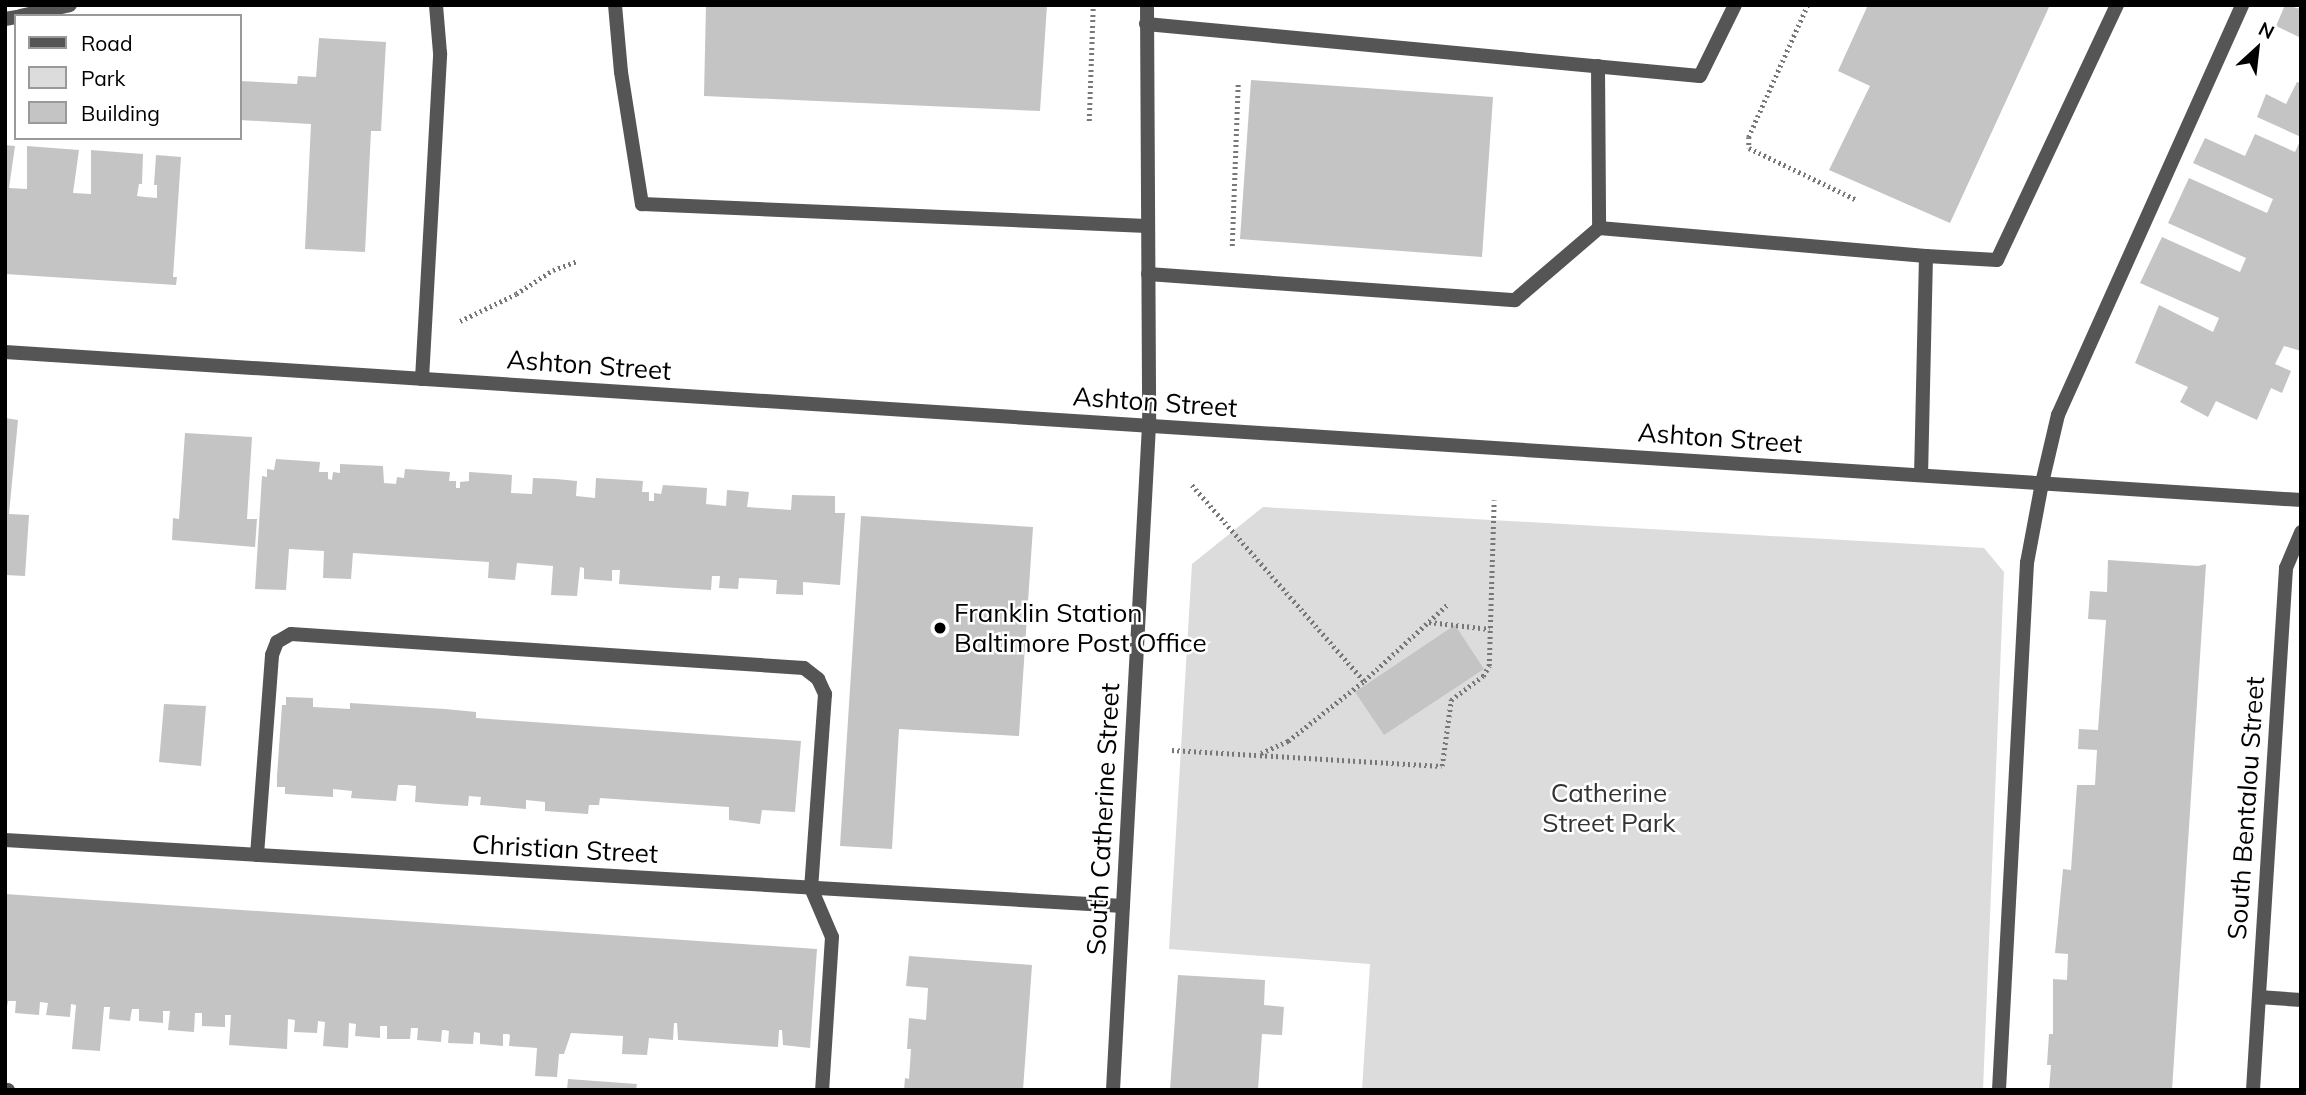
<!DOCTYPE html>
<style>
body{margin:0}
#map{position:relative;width:2306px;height:1095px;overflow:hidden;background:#fff;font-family:Mulish,sans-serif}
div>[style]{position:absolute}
.green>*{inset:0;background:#dcdcdc}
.building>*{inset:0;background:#c4c4c4}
.path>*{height:4.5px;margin-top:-2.25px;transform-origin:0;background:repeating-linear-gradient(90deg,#777 0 2px,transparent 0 5.5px)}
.lane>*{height:14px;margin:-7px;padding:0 7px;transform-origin:7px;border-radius:7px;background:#555}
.street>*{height:14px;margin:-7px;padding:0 7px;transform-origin:7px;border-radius:7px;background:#555}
.dots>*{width:19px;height:19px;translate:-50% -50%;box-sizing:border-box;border:4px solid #fff;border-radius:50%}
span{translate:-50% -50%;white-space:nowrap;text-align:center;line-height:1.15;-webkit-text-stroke:5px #fff;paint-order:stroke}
.street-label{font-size:26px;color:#000}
.poi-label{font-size:26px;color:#000}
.left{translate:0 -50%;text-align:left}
.park-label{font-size:26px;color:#333}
.frame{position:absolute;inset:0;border:7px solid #000;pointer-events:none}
.legend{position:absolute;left:14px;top:14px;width:228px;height:126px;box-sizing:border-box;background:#fff;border:2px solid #999;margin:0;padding:9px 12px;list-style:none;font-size:21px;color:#000}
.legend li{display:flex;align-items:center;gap:14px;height:35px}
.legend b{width:35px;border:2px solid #999}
.north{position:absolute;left:2222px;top:14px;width:70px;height:70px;-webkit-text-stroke:5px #fff;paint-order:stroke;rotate:27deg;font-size:19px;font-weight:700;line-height:28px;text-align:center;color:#000}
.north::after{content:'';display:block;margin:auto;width:24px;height:32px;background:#000;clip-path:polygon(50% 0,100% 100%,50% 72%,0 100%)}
</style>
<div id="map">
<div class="green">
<div style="clip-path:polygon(1263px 507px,1984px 548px,2004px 572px,1983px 1090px,1362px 1090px,1370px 964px,1169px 949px,1192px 564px)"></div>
</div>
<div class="building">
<div style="clip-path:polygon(706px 5px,1047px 5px,1040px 111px,704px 96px)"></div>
<div style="clip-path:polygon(1868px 5px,2050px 5px,1950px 223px,1829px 170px,1870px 86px,1838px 71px)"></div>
<div style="clip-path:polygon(2285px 5px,2301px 9px,2301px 38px,2276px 26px)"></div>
<div style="clip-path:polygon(319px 38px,386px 42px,381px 131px,371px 131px,365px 252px,305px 249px,311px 124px,240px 120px,240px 81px,297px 84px,298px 76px,316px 77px)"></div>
<div style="clip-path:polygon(1251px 80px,1493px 97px,1482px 257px,1240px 239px)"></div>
<div style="clip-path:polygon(2297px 82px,2301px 83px,2301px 137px,2257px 117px,2266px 94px,2286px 104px)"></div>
<div style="clip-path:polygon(2255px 134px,2295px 152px,2301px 139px,2301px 351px,2284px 346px,2275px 364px,2291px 371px,2282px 393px,2271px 388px,2257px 420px,2216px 401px,2208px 417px,2180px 402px,2188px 387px,2135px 363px,2159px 305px,2213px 332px,2219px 318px,2140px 283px,2162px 237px,2240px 272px,2246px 258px,2168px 223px,2189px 178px,2267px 213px,2273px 199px,2193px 163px,2205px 138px,2245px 156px)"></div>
<div style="clip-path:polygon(5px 145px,15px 146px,9px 188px,27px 189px,27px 146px,79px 150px,73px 193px,91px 194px,91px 150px,143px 154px,142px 184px,139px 184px,137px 196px,145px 197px,157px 198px,157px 185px,154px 185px,156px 155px,181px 157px,173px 277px,177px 277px,176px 285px,5px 274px)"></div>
<div style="clip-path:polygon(5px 418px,18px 420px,9px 514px,29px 515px,25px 576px,5px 575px)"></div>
<div style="clip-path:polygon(185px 433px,252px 437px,247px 519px,257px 519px,255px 547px,172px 540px,173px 518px,179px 519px)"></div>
<div style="clip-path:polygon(276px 459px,320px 462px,319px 472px,328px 472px,328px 479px,332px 480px,333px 472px,340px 473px,340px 464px,383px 466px,384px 483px,396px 484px,397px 477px,404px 478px,405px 469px,450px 472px,449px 481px,456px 481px,456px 488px,460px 488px,460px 482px,469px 481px,469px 472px,512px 475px,511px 493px,532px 494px,533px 478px,556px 479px,577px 481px,576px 496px,595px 498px,596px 478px,643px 481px,642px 492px,649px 492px,649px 501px,654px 501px,654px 493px,661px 494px,663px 485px,707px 488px,706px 504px,726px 506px,727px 490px,749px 492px,747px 507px,791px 510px,792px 495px,835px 496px,835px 513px,845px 513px,840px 585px,803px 582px,803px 595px,776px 594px,777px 580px,739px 578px,738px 589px,719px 588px,720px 576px,712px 576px,711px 590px,677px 588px,619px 584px,620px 570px,612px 570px,612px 581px,584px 579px,584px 568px,580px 567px,577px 596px,551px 595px,553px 566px,517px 563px,515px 580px,488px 578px,489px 562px,353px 553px,351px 579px,323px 578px,324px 551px,289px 549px,286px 590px,255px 589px,262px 476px,267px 477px,267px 469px,274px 470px)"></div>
<div style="clip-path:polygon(861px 516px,1033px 527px,1019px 736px,899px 729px,892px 849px,840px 846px)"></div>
<div style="clip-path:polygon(2108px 560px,2198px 566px,2206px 564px,2172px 1090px,2049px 1090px,2051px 1065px,2047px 1065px,2049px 1034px,2053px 1034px,2053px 979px,2067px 980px,2068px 954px,2055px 953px,2063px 869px,2071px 870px,2077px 785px,2095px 785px,2097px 750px,2078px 749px,2079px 729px,2098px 730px,2100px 703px,2106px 620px,2088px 619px,2090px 591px,2107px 592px)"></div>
<div style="clip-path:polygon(1455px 625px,1484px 669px,1384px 735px,1355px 692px)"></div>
<div style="clip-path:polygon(286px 697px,313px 698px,313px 707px,350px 709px,350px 703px,445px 709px,476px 712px,476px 718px,801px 741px,795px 812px,762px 810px,760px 824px,729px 820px,729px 807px,600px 798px,599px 805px,589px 805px,588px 814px,545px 811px,545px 802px,526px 800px,526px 809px,480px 805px,481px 797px,469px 796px,468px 806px,439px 804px,415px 802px,416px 786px,407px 785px,398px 785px,396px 801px,351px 798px,352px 791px,333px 789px,333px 797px,285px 794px,285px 787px,277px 787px,277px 776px,282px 705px,286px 705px)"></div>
<div style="clip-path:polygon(164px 704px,206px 706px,201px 766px,159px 762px)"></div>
<div style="clip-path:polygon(5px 894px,817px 949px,810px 1048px,783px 1045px,782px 1030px,779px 1030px,778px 1047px,678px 1040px,677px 1023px,674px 1023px,673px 1040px,649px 1038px,647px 1055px,622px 1054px,623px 1036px,571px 1033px,564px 1054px,559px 1054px,557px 1077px,535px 1076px,537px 1048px,509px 1046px,510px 1035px,508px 1034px,503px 1034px,503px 1046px,480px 1044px,480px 1033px,474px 1032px,473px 1044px,448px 1043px,449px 1031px,445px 1030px,442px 1030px,441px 1042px,417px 1040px,418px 1028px,411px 1028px,410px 1039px,387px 1039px,387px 1026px,380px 1026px,380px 1038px,355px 1036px,356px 1024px,349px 1023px,348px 1048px,323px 1046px,325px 1022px,318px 1021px,317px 1033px,294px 1032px,295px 1020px,288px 1019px,287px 1049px,257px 1047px,229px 1045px,231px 1015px,225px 1015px,225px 1027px,202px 1026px,202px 1013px,195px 1013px,194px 1032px,168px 1030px,170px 1011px,163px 1011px,163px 1023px,139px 1021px,139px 1009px,132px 1009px,130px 1021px,109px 1019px,110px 1007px,104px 1007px,100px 1051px,72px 1049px,76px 1005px,71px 1004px,70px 1017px,46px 1015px,48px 1003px,40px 1002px,39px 1015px,15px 1013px,16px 1001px,8px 1001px,5px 1017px)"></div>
<div style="clip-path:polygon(909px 956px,1032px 965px,1023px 1090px,904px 1090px,905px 1078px,909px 1079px,911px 1049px,907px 1049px,909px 1018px,926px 1020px,928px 988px,906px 986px)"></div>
<div style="clip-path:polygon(1178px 975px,1265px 980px,1264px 1005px,1284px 1007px,1282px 1035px,1262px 1034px,1258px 1090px,1170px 1090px)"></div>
<div style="clip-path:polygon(568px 1079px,637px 1084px,636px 1090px,567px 1090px)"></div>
</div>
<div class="path">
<div style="left:1808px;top:5px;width:145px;rotate:114.1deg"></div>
<div style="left:1749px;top:137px;width:11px;rotate:90deg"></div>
<div style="left:1749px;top:148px;width:120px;rotate:25.7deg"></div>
<div style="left:1089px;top:121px;width:116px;rotate:-88deg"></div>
<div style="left:1232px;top:246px;width:163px;rotate:-87.9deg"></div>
<div style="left:460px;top:321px;width:62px;rotate:-25.7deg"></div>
<div style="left:516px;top:294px;width:44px;rotate:-33deg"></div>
<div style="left:553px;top:270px;width:27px;rotate:-20deg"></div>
<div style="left:1192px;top:485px;width:261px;rotate:48.7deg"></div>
<div style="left:1429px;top:622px;width:61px;rotate:6.5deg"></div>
<div style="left:1172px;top:750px;width:270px;rotate:3.4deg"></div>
<div style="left:1442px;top:766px;width:67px;rotate:-82.2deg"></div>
<div style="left:1451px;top:700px;width:40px;rotate:-37deg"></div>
<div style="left:1483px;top:676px;width:12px;rotate:-59deg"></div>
<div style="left:1489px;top:666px;width:166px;rotate:-88.3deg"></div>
<div style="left:1261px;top:753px;width:30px;rotate:-24deg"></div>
<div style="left:1288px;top:741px;width:97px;rotate:-38.3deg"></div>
<div style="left:1364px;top:681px;width:114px;rotate:-42.5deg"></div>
</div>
<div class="lane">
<div style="left:615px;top:5px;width:67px;rotate:84.9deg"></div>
<div style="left:621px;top:72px;width:134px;rotate:81deg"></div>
<div style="left:642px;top:204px;width:505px;rotate:2.49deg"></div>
<div style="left:1147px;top:5px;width:421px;rotate:89.7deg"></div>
<div style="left:20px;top:16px;width:51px;rotate:-12.4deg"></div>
<div style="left:5px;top:19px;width:11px;rotate:-10deg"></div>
<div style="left:1146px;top:24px;width:556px;rotate:5.36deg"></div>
<div style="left:1700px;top:76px;width:79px;rotate:-63.8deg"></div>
<div style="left:1598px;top:66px;width:162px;rotate:89.6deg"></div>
<div style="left:1599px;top:228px;width:328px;rotate:4.9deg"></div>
<div style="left:1926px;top:256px;width:219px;rotate:91.3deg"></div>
<div style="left:1926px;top:256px;width:71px;rotate:3.2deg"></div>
<div style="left:1997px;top:260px;width:282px;rotate:-64.8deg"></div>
<div style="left:1148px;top:274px;width:368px;rotate:4.1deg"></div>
<div style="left:1515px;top:300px;width:111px;rotate:-40.6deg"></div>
<div style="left:422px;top:379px;width:326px;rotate:-86.8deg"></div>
<div style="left:440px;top:53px;width:48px;rotate:-94.8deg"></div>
<div style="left:257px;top:855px;width:201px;rotate:-85.7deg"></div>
<div style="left:272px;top:655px;width:14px;rotate:-69deg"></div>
<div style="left:277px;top:642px;width:16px;rotate:-30deg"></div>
<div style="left:291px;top:634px;width:514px;rotate:3.79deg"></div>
<div style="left:804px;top:668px;width:18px;rotate:38deg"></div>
<div style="left:818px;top:679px;width:17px;rotate:65deg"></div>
<div style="left:825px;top:694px;width:195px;rotate:94.1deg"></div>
<div style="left:811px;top:888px;width:53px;rotate:66.8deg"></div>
<div style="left:832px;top:937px;width:153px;rotate:93.7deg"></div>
<div style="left:5px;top:1090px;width:3px"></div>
<div style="left:1999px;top:1090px;width:528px;rotate:-86.96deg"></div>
<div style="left:2027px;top:563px;width:81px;rotate:-79.4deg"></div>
<div style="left:2042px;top:483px;width:70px;rotate:-76.8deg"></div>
<div style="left:2058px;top:415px;width:449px;rotate:-65.8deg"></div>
</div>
<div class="street">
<div style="left:5px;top:352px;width:2301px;rotate:3.69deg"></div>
<div style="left:5px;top:840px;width:1120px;rotate:3.38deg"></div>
<div style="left:2259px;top:997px;width:42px;rotate:4.1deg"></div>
<div style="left:1113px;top:1090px;width:665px;rotate:-86.9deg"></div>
<div style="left:2253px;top:1090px;width:523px;rotate:-86.38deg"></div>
<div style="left:2286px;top:568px;width:39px;rotate:-67deg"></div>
</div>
<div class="dots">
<div style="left:940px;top:628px;background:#000"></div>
</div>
<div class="street-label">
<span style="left:589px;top:365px;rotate:4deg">Ashton Street</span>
<span style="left:1155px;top:402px;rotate:4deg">Ashton Street</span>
<span style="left:1720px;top:438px;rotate:4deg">Ashton Street</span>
<span style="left:2246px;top:808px;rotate:-86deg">South Bentalou Street</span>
<span style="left:1103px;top:819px;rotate:-87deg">South Catherine Street</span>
<span style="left:565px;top:849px;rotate:3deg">Christian Street</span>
</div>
<div class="poi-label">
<span class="left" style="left:954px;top:628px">Franklin Station<br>Baltimore Post Office</span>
</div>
<div class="park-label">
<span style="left:1609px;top:808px">Catherine<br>Street Park</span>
</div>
<div class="frame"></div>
<ul class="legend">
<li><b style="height:9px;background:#555"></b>Road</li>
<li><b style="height:19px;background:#dcdcdc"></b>Park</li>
<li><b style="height:19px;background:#c4c4c4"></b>Building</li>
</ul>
<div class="north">N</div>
</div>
